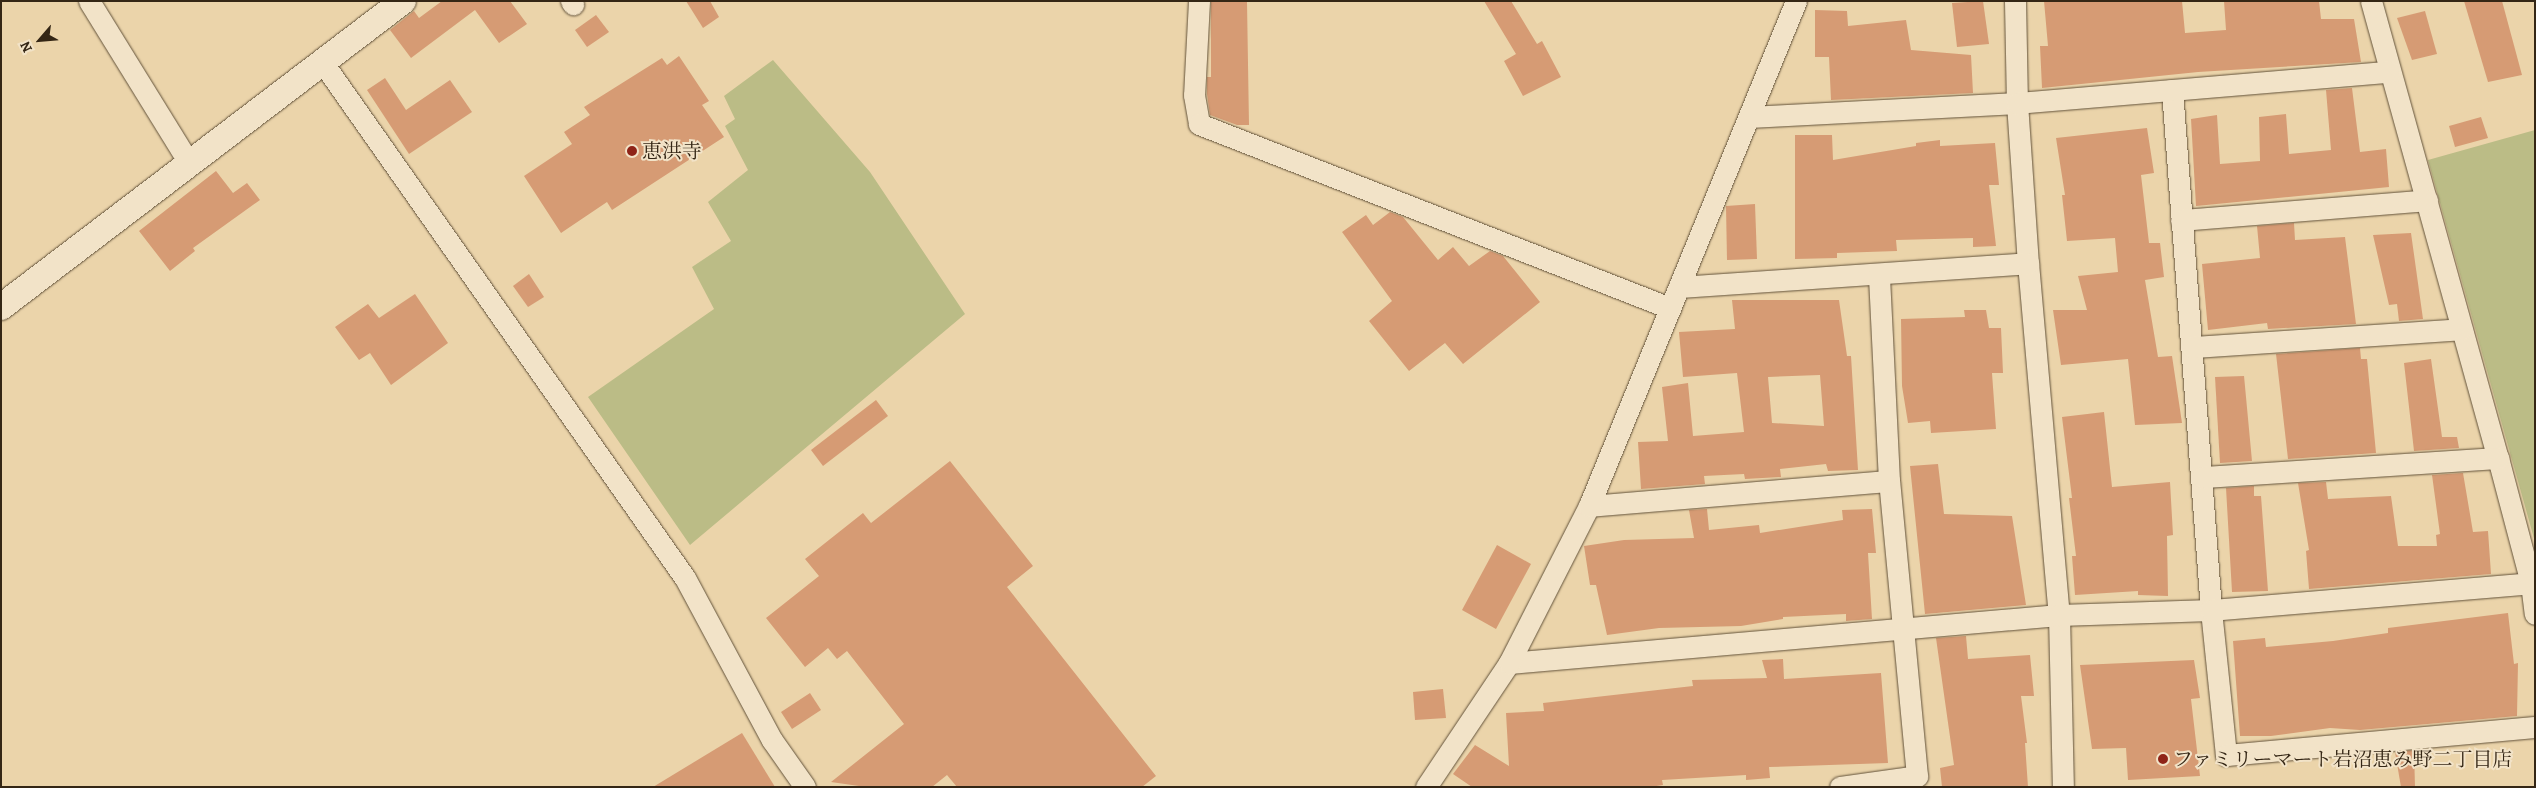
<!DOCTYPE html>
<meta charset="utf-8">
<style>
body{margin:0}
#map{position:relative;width:2536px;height:788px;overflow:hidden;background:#ebd4aa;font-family:Alegreya,"Noto Serif JP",serif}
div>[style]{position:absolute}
.green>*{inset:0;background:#bbbc86}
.building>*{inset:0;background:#d69b74}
.roads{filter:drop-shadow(0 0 1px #62523a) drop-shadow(0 0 1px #62523a)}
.minor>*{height:21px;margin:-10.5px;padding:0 10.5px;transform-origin:10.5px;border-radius:10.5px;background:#f2e3c8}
.tertiary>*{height:26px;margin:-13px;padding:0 13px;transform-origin:13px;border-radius:13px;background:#f2e3c8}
.dots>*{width:14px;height:14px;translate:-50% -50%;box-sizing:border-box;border:2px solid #f2e3c8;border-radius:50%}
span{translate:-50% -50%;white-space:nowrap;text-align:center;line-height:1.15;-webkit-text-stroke:4px #f2e3c8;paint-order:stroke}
.poi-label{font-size:20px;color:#342615}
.left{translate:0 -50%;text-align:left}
.frame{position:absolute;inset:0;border:2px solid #342615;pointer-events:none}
.north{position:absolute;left:15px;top:15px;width:50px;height:50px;-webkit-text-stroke:4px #f2e3c8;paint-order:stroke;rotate:243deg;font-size:14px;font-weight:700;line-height:20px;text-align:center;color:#342615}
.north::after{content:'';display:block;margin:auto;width:18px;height:22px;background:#342615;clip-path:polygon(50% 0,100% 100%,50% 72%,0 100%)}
</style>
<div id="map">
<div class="green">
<div style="clip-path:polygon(773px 60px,870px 172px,965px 314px,690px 545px,588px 397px,714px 309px,692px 267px,731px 241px,708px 202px,748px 170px,725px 126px,735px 119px,724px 96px)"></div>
<div style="clip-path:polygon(2535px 130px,2535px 542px,2428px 160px)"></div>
</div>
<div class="building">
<div style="clip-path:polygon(442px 1px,510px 1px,527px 24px,499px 43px,475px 10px,411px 58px,390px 30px,414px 11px,419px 18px)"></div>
<div style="clip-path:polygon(686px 1px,710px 1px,719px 17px,703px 28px)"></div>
<div style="clip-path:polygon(1484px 1px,1511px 1px,1537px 44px,1542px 41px,1561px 77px,1523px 96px,1504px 61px,1516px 54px)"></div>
<div style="clip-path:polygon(1983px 1px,1989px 44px,1957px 47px,1952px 3px)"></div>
<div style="clip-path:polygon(2044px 1px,2182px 1px,2185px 33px,2226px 30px,2224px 1px,2319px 1px,2321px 19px,2354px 19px,2361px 62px,2198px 72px,2042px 88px,2040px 46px,2048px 46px)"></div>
<div style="clip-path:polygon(2464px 1px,2502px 1px,2522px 75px,2488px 82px)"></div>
<div style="clip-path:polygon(1211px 2px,1247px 2px,1249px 125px,1237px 125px,1210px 115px,1207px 94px,1207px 77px,1211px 77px)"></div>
<div style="clip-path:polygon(1815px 10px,1847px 11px,1848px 26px,1906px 20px,1911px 50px,1971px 55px,1973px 93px,1831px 100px,1829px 57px,1815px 57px)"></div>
<div style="clip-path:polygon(2425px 11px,2437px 54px,2412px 60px,2397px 18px)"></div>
<div style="clip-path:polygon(596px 15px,609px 32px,587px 47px,575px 30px)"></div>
<div style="clip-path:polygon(679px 56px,709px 101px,702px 105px,724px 137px,612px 210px,607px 202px,561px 233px,524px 176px,572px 144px,564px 132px,590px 115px,584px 107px,662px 58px,667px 65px)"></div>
<div style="clip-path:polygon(385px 78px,406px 110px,450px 80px,472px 112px,409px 154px,367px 90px)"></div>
<div style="clip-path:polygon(2352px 88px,2360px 152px,2386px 149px,2389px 187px,2196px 206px,2191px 119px,2217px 115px,2220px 164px,2260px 161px,2259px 117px,2286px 114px,2289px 154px,2331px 150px,2326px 90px)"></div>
<div style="clip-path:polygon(2481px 117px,2488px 138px,2455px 147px,2449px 126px)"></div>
<div style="clip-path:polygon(2147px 128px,2154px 173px,2141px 175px,2149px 243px,2160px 243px,2164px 277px,2145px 280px,2158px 357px,2172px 356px,2182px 423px,2135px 425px,2128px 359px,2061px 365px,2053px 310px,2087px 310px,2078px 276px,2118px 272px,2115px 238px,2067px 241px,2062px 195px,2065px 195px,2056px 138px)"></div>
<div style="clip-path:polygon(1795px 135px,1832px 135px,1833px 160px,1916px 146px,1916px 143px,1940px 140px,1940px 146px,1995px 143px,1999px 185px,1989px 185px,1996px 246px,1973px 247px,1973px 238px,1896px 240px,1897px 251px,1837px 253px,1837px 258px,1795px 259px)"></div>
<div style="clip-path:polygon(216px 171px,233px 193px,247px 183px,260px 200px,193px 248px,195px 251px,170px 271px,139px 231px)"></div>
<div style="clip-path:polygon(1755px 204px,1757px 259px,1727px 260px,1726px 206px)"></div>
<div style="clip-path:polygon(1390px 212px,1403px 217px,1438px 260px,1453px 247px,1469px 266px,1490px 251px,1503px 256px,1540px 302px,1463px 364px,1445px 343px,1409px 371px,1369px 321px,1392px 301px,1342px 232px,1366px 215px,1373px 225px)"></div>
<div style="clip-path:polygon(2294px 223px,2295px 240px,2345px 237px,2356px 324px,2268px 329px,2267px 323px,2208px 330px,2202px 264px,2260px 258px,2257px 226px)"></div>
<div style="clip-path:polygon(2411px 233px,2423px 319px,2399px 321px,2397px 304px,2389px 305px,2373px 235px)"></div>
<div style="clip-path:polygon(529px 274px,544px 297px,528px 307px,513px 286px)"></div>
<div style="clip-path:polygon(415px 294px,448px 343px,391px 385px,370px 353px,359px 360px,335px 327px,368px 304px,379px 318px)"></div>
<div style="clip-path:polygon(evenodd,1732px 300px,1839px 300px,1847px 356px,1851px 356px,1858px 470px,1828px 471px,1826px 464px,1780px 469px,1781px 477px,1745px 479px,1744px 474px,1704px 476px,1705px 484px,1641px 489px,1638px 442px,1668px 441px,1662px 387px,1688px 383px,1693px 436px,1744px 432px,1737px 373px,1683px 377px,1679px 332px,1735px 329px,1732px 300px,1820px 375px,1824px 426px,1772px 423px,1768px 377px,1820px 375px)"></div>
<div style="clip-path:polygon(1964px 310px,1986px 310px,1989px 328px,2001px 328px,2003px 373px,1992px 373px,1996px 429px,1931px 433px,1930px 421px,1908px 423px,1902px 386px,1901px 319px,1965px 317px)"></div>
<div style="clip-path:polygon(2360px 348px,2361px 359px,2367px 359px,2376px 453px,2288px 459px,2276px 354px)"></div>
<div style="clip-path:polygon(2431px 359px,2442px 437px,2457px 437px,2459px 448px,2414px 451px,2404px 363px)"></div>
<div style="clip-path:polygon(2244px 376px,2252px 461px,2220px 463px,2215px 377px)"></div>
<div style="clip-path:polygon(876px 400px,888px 416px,823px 466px,811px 450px)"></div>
<div style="clip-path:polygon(2104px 412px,2112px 487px,2170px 482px,2173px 535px,2167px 536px,2168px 596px,2138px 595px,2138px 591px,2075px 595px,2072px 556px,2076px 556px,2069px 498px,2072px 498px,2062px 417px)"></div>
<div style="clip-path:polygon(950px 461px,1033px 566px,1007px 587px,1156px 776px,1142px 787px,957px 787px,947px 775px,932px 787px,866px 787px,831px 782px,904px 724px,847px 651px,837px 659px,828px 648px,805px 667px,766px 618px,819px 576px,805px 559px,863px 513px,871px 523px)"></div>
<div style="clip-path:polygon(1938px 464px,1944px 514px,2012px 516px,2026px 605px,1925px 614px,1910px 466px)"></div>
<div style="clip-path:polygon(2463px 473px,2473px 532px,2488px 531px,2491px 574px,2309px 589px,2306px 551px,2309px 550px,2298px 483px,2326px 482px,2328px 499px,2391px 496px,2398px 546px,2437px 546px,2436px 535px,2440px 534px,2432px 475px)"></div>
<div style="clip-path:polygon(2254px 486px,2254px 496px,2261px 496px,2268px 591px,2232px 592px,2226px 488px)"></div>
<div style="clip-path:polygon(1707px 509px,1709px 530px,1759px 525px,1760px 533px,1843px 520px,1842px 510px,1872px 509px,1876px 553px,1868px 553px,1872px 619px,1846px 621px,1846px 614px,1783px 617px,1783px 619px,1741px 626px,1659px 628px,1607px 635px,1596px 585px,1590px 585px,1584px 546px,1624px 540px,1694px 538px,1689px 510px)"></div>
<div style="clip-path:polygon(1497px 545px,1531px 564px,1496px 629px,1462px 610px)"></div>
<div style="clip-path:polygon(2508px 613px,2514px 664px,2518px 663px,2517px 716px,2360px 730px,2330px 728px,2271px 736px,2240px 736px,2233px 641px,2265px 638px,2266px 647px,2333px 641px,2388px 633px,2388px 628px)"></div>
<div style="clip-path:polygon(1966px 636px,1968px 659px,2030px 655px,2034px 696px,2021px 696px,2027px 743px,2025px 743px,2028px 787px,1942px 787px,1940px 768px,1954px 765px,1936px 638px)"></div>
<div style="clip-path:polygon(1783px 659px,1784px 679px,1881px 673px,1888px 763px,1769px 767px,1770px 778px,1746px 780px,1746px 775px,1662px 780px,1663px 785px,1650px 787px,1472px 787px,1453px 774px,1475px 745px,1509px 766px,1506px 713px,1544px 711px,1543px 703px,1693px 686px,1692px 680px,1767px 678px,1762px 660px)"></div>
<div style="clip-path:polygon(2194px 660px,2200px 698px,2191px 699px,2200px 776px,2128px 780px,2126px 748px,2092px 749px,2080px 665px)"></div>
<div style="clip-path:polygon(1443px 689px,1446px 718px,1415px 720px,1413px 692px)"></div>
<div style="clip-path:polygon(810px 693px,821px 710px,792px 729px,781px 712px)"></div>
<div style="clip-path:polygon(742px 733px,775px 787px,653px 787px)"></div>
<div style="clip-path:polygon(2414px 750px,2415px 787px,2401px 787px,2395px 752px)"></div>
</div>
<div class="roads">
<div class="minor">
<div style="left:89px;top:1px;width:190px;rotate:58.3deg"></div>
<div style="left:571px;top:1px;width:4px;rotate:56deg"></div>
<div style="left:1199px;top:1px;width:94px;rotate:93deg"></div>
<div style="left:1194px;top:95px;width:29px;rotate:80deg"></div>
<div style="left:1199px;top:124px;width:506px;rotate:21.34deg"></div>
<div style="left:2015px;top:1px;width:102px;rotate:88.9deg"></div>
<div style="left:2017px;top:103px;width:160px;rotate:86.1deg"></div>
<div style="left:2028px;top:263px;width:353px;rotate:85deg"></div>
<div style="left:2059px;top:615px;width:172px;rotate:88.7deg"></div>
<div style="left:2371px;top:1px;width:474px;rotate:74.5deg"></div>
<div style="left:2498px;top:458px;width:129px;rotate:75.2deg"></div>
<div style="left:2531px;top:583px;width:31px;rotate:83deg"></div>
<div style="left:323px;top:63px;width:629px;rotate:54.9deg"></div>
<div style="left:685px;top:578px;width:184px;rotate:61.8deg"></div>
<div style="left:772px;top:740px;width:57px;rotate:54.9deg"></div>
<div style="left:2172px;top:90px;width:521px;rotate:85.71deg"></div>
<div style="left:2211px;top:610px;width:146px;rotate:84.1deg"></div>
<div style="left:2226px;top:755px;width:310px;rotate:-5.2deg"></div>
<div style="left:1750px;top:117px;width:267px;rotate:-3deg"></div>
<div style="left:2017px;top:103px;width:374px;rotate:-4.8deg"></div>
<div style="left:2181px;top:220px;width:247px;rotate:-4.6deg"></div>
<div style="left:1679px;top:287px;width:350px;rotate:-3.9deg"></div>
<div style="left:2193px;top:347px;width:269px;rotate:-3.8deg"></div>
<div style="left:2203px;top:477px;width:296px;rotate:-3.7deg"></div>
<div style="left:1589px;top:506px;width:301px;rotate:-4.8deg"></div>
<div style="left:1509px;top:663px;width:552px;rotate:-4.99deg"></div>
<div style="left:2059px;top:615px;width:152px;rotate:-1.9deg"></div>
<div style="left:2211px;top:610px;width:325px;rotate:-4.8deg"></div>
<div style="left:1426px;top:787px;width:149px;rotate:-56.2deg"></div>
<div style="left:1509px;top:663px;width:176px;rotate:-63deg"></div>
<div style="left:1589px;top:506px;width:546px;rotate:-67.71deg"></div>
<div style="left:1840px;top:787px;width:78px;rotate:-8.1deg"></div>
<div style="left:1917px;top:776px;width:296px;rotate:-95.4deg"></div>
<div style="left:1889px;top:481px;width:206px;rotate:-92.8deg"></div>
</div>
<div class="tertiary">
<div style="left:1px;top:307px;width:505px;rotate:-37.28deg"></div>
</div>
</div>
<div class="dots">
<div style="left:632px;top:151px;background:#8f2418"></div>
<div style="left:2163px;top:759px;background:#8f2418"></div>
</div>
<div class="poi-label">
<span class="left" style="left:642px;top:151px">恵洪寺</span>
<span class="left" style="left:2173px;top:759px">ファミリーマート岩沼恵み野二丁目店</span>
</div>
<div class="frame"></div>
<div class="north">N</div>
</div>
